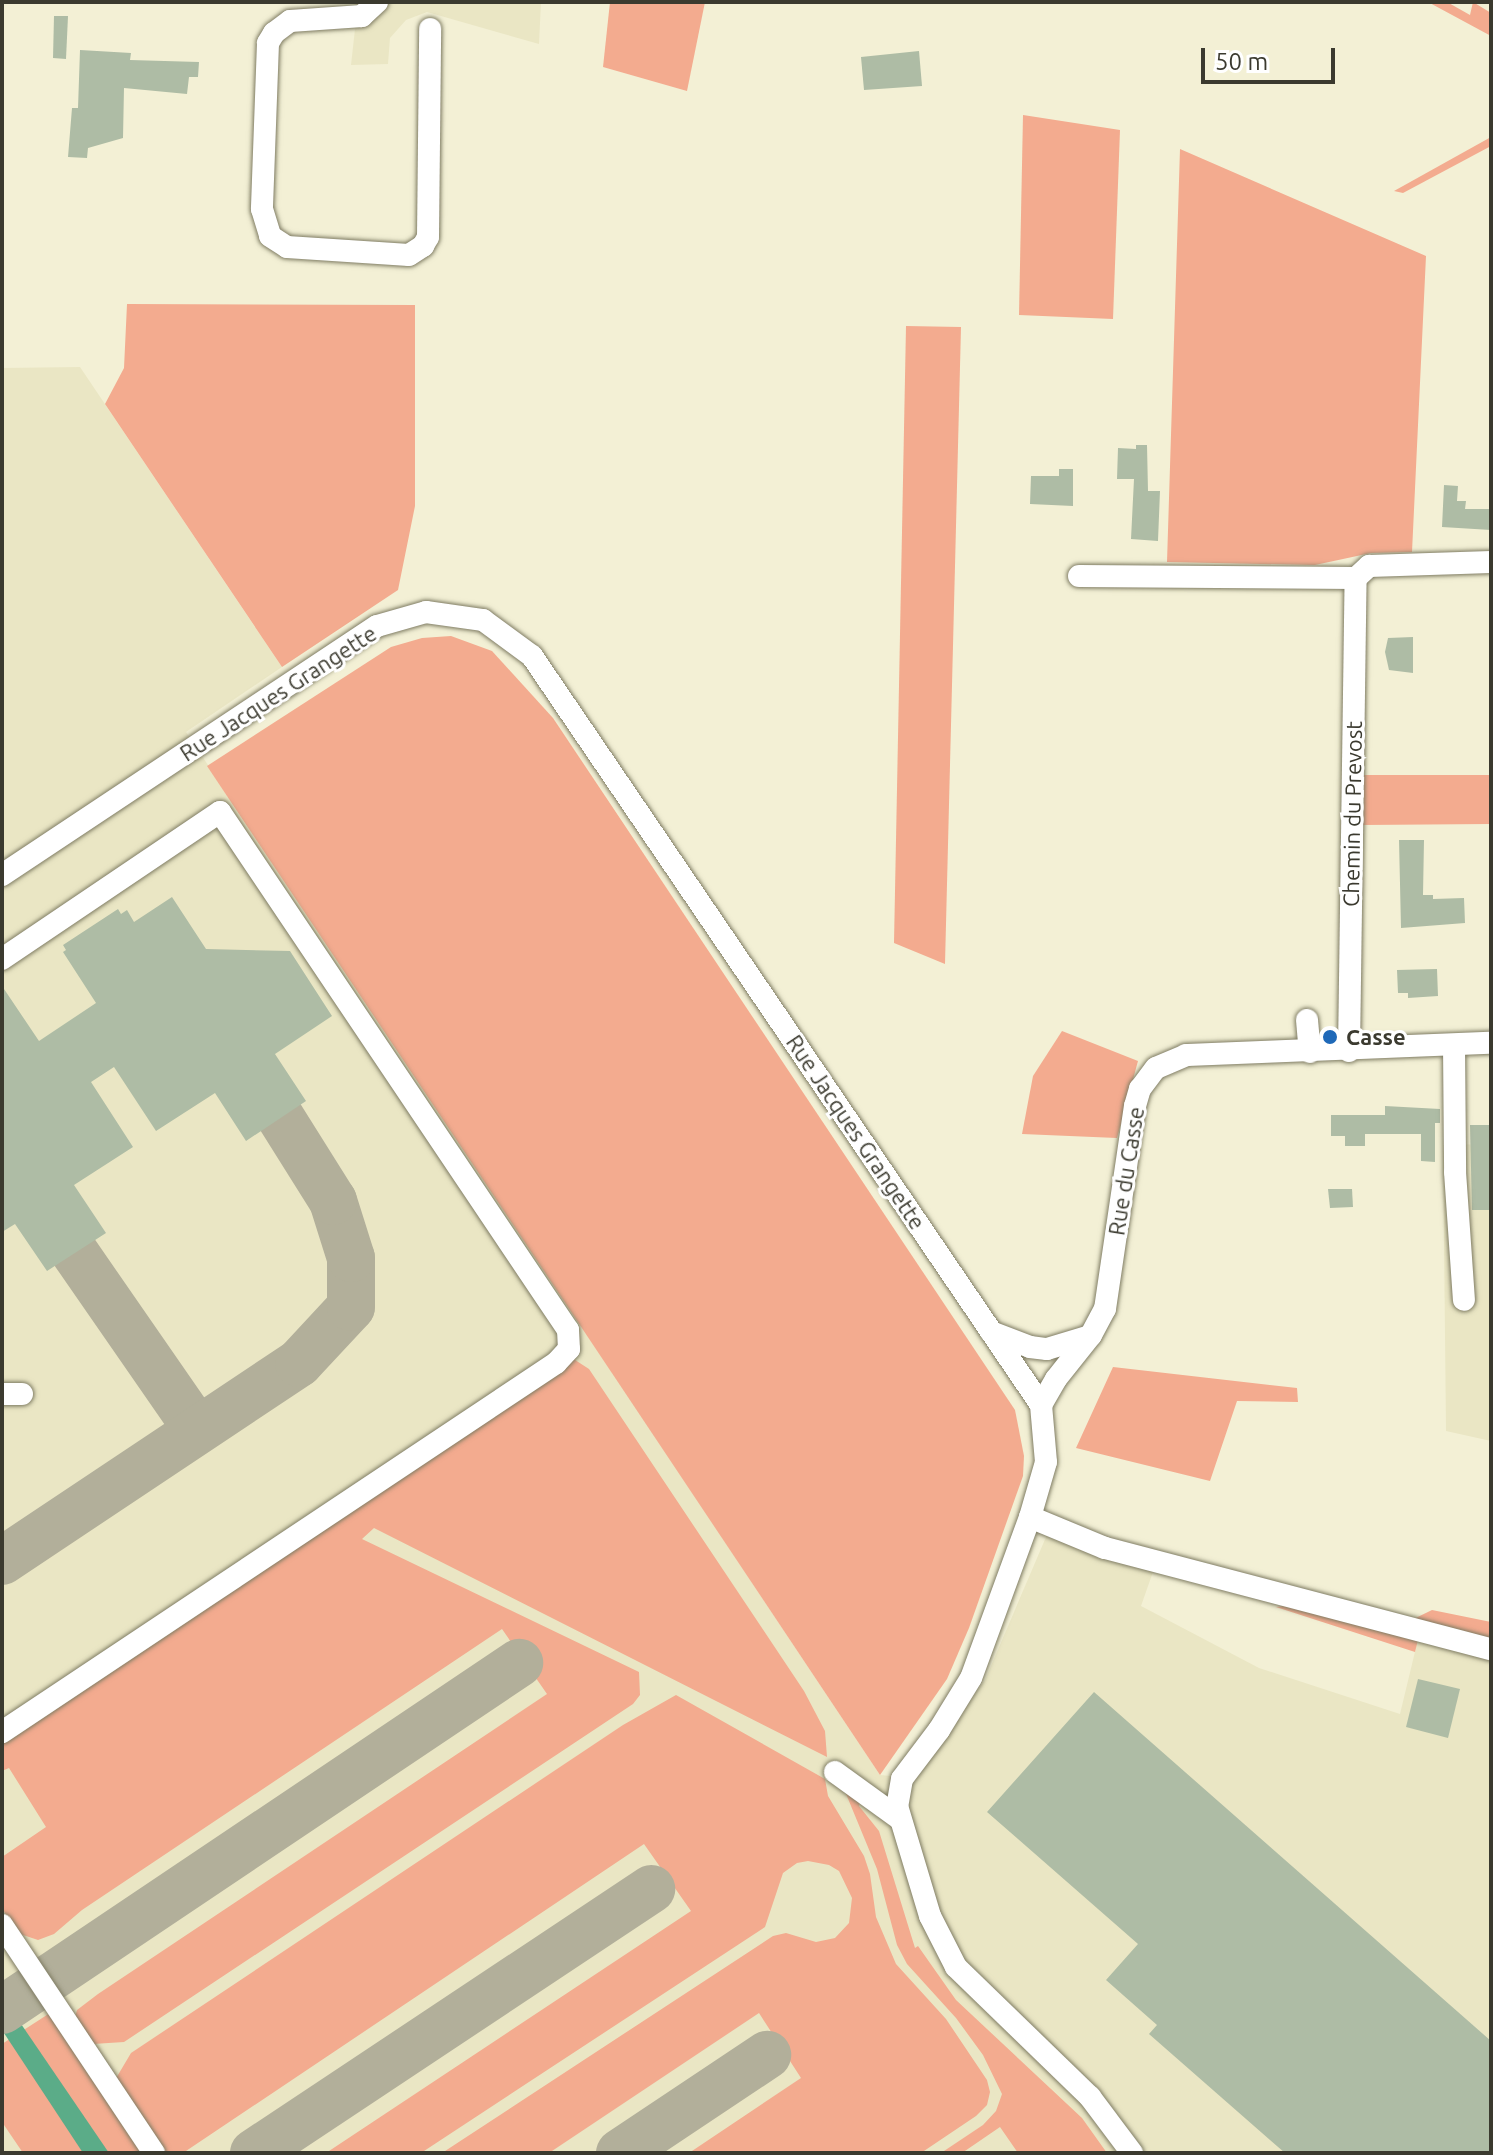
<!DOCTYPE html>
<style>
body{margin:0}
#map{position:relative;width:1493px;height:2155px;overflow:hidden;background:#f3f0d5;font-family:Ubuntu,sans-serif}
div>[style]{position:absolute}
.built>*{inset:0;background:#eae6c4}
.green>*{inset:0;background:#f3ab8f}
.water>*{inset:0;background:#5bac88}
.taxiway>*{height:48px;margin:-24px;padding:0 24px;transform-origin:24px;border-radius:24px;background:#b2af9a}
.building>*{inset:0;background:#aebca5}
.roads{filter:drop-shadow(0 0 2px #7f7c63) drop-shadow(0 0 2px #7f7c63)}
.minor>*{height:22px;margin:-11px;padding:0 11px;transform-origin:11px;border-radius:11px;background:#fff}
.dots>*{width:22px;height:22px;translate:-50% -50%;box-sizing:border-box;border:4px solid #fff;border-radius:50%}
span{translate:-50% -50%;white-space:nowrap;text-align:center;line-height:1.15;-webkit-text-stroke:6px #fff;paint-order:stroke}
.street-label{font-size:22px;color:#3b3a2f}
.poi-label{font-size:22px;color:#3b3a2f;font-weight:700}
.left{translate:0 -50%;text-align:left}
.frame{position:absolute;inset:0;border:4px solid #3b3a2f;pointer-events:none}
.scale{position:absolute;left:1201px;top:48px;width:134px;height:36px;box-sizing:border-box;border:4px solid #3b3a2f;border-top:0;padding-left:10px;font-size:24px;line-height:28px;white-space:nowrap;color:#3b3a2f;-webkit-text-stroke:6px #fff;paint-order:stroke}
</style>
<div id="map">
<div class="built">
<div style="clip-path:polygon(358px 2px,541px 2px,539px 44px,427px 12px,406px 20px,390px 38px,388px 64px,351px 65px)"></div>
<div style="clip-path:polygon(80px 367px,282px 667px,186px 732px,880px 1775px,913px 1778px,985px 1680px,1049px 1530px,1154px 1569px,1141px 1606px,1259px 1668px,1400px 1714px,1419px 1635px,1491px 1655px,1491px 2153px,2px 2153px,2px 368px)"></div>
<div style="clip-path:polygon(1491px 1144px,1491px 1441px,1446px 1431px,1443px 1145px)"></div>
</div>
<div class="green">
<div style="clip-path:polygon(610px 2px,705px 2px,687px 91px,603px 67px)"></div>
<div style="clip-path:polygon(1428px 2px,1447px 2px,1470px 15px,1473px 2px,1491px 13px,1491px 36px)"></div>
<div style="clip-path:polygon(1023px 115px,1120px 130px,1113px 319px,1019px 315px)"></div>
<div style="clip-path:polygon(1491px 137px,1491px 146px,1403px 193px,1394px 191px)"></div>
<div style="clip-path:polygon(1180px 149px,1426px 256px,1412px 552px,1371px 553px,1315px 565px,1167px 562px)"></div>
<div style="clip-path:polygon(127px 304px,415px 305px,415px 506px,398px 590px,282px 667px,105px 404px,124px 368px)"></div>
<div style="clip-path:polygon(906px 326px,961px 327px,945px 964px,894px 943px)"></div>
<div style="clip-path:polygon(451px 636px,492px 651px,553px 718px,1015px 1410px,1024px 1456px,1023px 1476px,969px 1628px,947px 1679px,880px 1775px,207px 766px,391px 647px,422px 638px)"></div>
<div style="clip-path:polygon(1364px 775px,1491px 775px,1491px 824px,1363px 825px)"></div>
<div style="clip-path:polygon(1062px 1031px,1138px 1061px,1117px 1138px,1022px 1134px,1033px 1076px)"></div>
<div style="clip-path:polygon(572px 1358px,589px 1369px,804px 1691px,825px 1731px,827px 1757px,374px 1528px,362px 1539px,639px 1672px,640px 1695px,633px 1704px,124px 2042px,93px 2044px,75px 2017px,77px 2010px,98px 1994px,547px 1694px,502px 1629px,82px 1910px,54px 1934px,38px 1940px,17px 1933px,2px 1908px,2px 1857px,46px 1827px,9px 1768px,2px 1771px,2px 1739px)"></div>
<div style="clip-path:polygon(1113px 1367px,1297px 1388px,1298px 1402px,1237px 1401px,1210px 1481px,1076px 1448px)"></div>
<div style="clip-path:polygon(1297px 1604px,1393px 1629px,1432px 1610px,1491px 1622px,1491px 1655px,1419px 1636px,1415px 1652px,1276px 1607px)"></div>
<div style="clip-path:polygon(676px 1695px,825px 1779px,828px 1796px,864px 1856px,870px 1874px,876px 1917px,896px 1964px,946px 2019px,987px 2080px,990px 2092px,987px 2105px,976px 2116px,921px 2153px,689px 2153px,801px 2078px,759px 2013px,549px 2153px,442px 2153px,773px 1936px,786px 1933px,816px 1942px,835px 1938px,849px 1923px,852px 1898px,839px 1871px,829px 1865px,808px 1861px,797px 1863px,783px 1873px,765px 1927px,421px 2153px,326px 2153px,691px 1911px,644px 1844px,183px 2153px,164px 2153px,115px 2080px,131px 2053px,623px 1725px)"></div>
<div style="clip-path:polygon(844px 1789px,861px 1798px,859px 1806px,879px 1831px,915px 1948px,918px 1946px,956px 2000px,1082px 2118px,1107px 2153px,1018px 2153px,1000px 2127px,962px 2153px,941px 2153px,983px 2125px,996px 2111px,1002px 2094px,983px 2055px,956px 2018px,907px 1964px,897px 1945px,877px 1869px)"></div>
<div style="clip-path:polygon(50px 2013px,143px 2153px,23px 2153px,2px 2122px,2px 2044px)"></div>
</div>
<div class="water">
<div style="clip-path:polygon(2px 1996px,109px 2153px,83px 2153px,2px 2030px)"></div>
</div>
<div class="taxiway">
<div style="left:75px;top:1253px;width:214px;rotate:55.3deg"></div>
<div style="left:2px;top:1561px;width:357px;rotate:-33.7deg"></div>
<div style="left:299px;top:1363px;width:76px;rotate:-47.1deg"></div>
<div style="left:351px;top:1307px;width:49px;rotate:-90deg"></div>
<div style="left:351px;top:1258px;width:60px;rotate:-107.5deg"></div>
<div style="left:333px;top:1201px;width:98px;rotate:-122.1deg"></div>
<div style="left:2px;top:2010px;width:623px;rotate:-33.87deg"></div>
<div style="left:254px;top:2153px;width:477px;rotate:-33.6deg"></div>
<div style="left:620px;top:2153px;width:177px;rotate:-33.7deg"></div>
</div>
<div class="building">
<div style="clip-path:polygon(54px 16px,68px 16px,66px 59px,53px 58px)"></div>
<div style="clip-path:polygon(80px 50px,131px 53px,130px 60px,199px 62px,198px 77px,189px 77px,187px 94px,124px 88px,123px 138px,88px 148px,87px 158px,68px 157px,72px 108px,78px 108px)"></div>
<div style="clip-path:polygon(919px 51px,922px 86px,864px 90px,861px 57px)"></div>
<div style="clip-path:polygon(1136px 445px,1147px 445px,1148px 491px,1160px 491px,1158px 541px,1131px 539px,1134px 479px,1117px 479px,1118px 448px,1136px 449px)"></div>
<div style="clip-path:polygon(1059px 469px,1073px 469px,1073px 506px,1030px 504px,1031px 476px,1059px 476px)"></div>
<div style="clip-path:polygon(1444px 485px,1458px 486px,1457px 501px,1466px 501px,1465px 509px,1491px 509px,1491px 530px,1442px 527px)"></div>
<div style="clip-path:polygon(1413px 637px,1413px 673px,1389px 670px,1385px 652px,1388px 638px)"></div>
<div style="clip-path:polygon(1399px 840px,1424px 840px,1423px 895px,1433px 895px,1433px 899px,1464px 898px,1465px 923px,1401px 928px)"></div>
<div style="clip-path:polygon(172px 897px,206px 949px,290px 951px,332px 1016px,275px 1054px,306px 1101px,246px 1141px,215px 1093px,156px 1131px,114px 1067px,91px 1082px,133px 1147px,74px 1185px,106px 1233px,47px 1271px,15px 1224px,2px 1232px,2px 986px,39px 1041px,96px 1003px,63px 952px,66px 950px,63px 945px,118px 909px,121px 914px,127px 910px,134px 922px)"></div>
<div style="clip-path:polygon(1437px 969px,1438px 996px,1408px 998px,1408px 993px,1398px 993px,1397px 970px)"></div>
<div style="clip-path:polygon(1385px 1106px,1440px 1109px,1440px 1123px,1435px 1123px,1435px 1162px,1421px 1161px,1421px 1134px,1365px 1134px,1365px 1146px,1345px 1146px,1345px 1136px,1331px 1136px,1331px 1115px,1385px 1115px)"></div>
<div style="clip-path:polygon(1470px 1125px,1491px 1125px,1491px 1210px,1472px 1210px)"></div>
<div style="clip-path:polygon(1328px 1189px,1352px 1189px,1353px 1207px,1330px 1208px)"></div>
<div style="clip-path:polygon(1418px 1679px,1460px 1689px,1448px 1738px,1406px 1727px)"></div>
<div style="clip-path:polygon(1094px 1692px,1491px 2041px,1491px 2153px,1285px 2153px,1149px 2034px,1157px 2025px,1106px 1980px,1138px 1944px,987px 1812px)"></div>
</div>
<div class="roads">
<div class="minor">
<div style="left:377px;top:2px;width:21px;rotate:137deg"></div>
<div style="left:362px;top:16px;width:72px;rotate:176deg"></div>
<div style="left:290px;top:21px;width:20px;rotate:143deg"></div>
<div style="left:274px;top:33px;width:12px;rotate:121deg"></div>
<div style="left:268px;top:43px;width:166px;rotate:92.1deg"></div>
<div style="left:262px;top:209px;width:28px;rotate:73deg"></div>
<div style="left:270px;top:236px;width:20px;rotate:33deg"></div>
<div style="left:287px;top:247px;width:122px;rotate:3.8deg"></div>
<div style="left:409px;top:255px;width:17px;rotate:-33deg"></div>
<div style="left:423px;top:246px;width:10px;rotate:-61deg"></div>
<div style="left:428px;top:237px;width:208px;rotate:-89.4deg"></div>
<div style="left:1079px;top:576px;width:277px;rotate:0.4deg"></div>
<div style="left:1356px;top:578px;width:18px;rotate:-43deg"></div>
<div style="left:1369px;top:566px;width:122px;rotate:-1.9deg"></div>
<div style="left:2px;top:875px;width:450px;rotate:-33.6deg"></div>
<div style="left:377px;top:626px;width:51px;rotate:-15.9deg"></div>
<div style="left:426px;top:612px;width:58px;rotate:8deg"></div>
<div style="left:483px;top:620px;width:61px;rotate:36.3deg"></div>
<div style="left:532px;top:656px;width:906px;rotate:55.8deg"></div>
<div style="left:1041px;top:1405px;width:57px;rotate:85deg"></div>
<div style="left:1046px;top:1462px;width:57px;rotate:106.2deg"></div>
<div style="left:1030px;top:1517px;width:171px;rotate:110.1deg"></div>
<div style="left:971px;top:1678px;width:61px;rotate:121.6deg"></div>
<div style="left:939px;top:1730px;width:61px;rotate:127.1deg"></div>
<div style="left:902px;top:1779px;width:27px;rotate:100deg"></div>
<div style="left:897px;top:1806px;width:115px;rotate:73.3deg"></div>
<div style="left:930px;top:1916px;width:57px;rotate:63deg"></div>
<div style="left:956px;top:1967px;width:187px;rotate:44.1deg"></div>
<div style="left:1090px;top:2097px;width:70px;rotate:53.1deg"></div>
<div style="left:2px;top:959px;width:263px;rotate:-34deg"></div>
<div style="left:220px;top:812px;width:624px;rotate:56.11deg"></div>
<div style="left:568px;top:1330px;width:19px;rotate:87deg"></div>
<div style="left:569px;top:1349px;width:19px;rotate:133deg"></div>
<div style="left:556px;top:1363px;width:666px;rotate:146.33deg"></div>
<div style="left:1307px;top:1020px;width:32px;rotate:85deg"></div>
<div style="left:1454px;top:1045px;width:127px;rotate:89.5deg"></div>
<div style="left:1455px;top:1172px;width:128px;rotate:86deg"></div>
<div style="left:1349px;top:1051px;width:473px;rotate:-89.2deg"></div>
<div style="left:991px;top:1332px;width:42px;rotate:21deg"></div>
<div style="left:1030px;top:1347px;width:17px;rotate:7deg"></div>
<div style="left:1047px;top:1349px;width:45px;rotate:-16.8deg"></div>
<div style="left:2px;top:1394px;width:20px"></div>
<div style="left:1041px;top:1405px;width:30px;rotate:-60deg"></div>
<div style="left:1056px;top:1379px;width:56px;rotate:-51.5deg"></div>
<div style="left:1091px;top:1335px;width:30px;rotate:-62deg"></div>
<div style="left:1105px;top:1309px;width:205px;rotate:-81.6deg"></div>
<div style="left:1135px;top:1106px;width:18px;rotate:-74deg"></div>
<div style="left:1140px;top:1089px;width:26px;rotate:-53deg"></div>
<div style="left:1156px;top:1068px;width:33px;rotate:-23deg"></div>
<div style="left:1186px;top:1055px;width:305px;rotate:-2.3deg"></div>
<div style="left:1030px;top:1517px;width:81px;rotate:22.5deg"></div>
<div style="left:1105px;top:1548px;width:399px;rotate:14.7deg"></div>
<div style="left:835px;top:1772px;width:80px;rotate:35.9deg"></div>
<div style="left:2px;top:1925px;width:274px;rotate:56.3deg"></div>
</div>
</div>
<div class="dots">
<div style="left:1330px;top:1037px;background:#1f69b8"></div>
</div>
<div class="street-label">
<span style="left:278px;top:693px;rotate:-33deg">Rue Jacques Grangette</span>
<span style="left:1352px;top:814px;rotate:-89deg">Chemin du Prevost</span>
<span style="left:856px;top:1132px;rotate:56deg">Rue Jacques Grangette</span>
<span style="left:1126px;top:1171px;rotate:-81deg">Rue du Casse</span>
</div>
<div class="poi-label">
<span class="left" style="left:1346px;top:1037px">Casse</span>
</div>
<div class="frame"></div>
<div class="scale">50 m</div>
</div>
